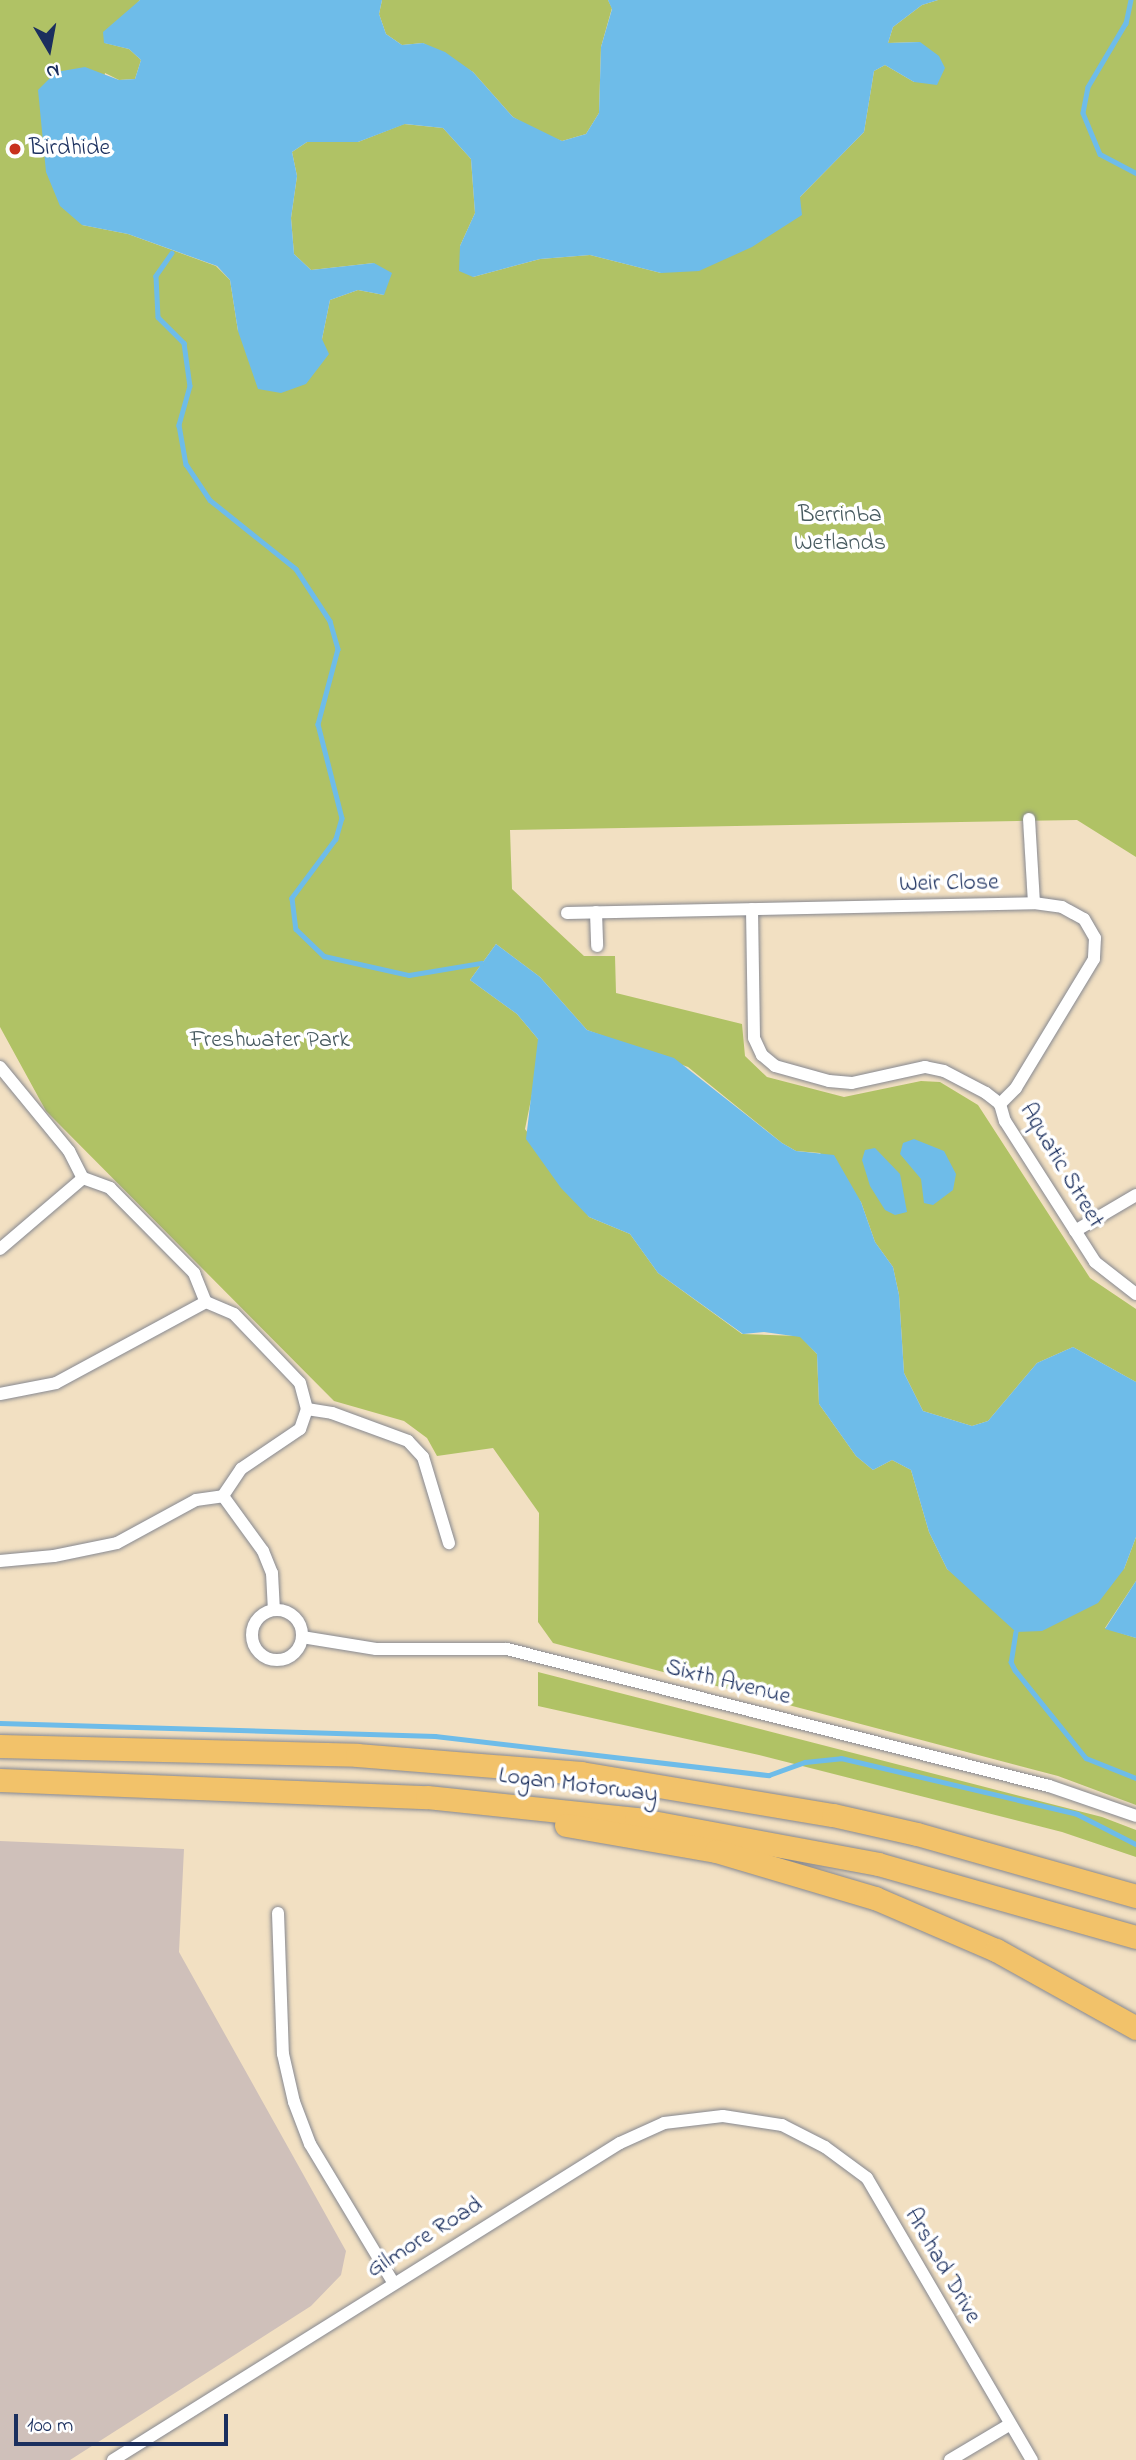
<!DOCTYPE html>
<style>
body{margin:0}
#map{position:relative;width:1136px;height:2460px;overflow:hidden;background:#f2e0c2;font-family:"Indie Flower",sans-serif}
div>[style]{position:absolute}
.industrial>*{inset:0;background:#cfc0ba}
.green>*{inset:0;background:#b0c265}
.water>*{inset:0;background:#6ebce9}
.stream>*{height:4.5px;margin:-2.25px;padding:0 2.25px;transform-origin:2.25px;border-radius:2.25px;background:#6ebce9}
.roads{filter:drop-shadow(0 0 2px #868890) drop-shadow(0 0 2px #868890)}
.street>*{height:12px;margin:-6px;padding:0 6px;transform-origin:6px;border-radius:6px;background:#fff}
.street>.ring{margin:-6px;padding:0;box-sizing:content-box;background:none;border:12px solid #fff;border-radius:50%}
.highway>*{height:23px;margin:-11.5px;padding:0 11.5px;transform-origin:11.5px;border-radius:11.5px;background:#f2c26a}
.dots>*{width:19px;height:19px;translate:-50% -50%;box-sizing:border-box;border:4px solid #fff;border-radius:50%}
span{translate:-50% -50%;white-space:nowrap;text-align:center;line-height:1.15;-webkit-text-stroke:7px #fff;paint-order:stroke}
.poi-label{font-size:24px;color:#1b2f5e}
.left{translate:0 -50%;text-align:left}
.park-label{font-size:24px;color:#485b60}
.street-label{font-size:24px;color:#1b2f5e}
.north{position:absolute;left:14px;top:14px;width:70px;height:70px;-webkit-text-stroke:5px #fff;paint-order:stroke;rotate:170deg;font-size:19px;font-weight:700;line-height:28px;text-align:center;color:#1b2f5e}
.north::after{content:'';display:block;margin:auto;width:24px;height:32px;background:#1b2f5e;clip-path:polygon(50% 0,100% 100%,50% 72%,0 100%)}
.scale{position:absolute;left:14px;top:2414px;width:214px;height:32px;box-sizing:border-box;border:4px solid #1b2f5e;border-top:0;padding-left:9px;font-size:21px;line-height:24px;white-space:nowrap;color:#1b2f5e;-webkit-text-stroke:5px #fff;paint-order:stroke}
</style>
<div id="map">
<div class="industrial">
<div style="clip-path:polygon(0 1841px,184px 1849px,179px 1952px,346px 2251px,341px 2275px,311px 2306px,70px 2460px,0 2460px)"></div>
</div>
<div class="green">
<div style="clip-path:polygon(0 0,140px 0,105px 43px,129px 49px,141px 60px,135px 79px,119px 80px,105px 73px,82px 225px,128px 234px,216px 266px,230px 280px,238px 331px,322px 339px,330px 300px,358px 290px,384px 295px,374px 263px,311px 270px,294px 254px,291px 218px,297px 176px,292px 152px,307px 142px,358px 142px,404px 124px,443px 128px,471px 159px,475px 213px,460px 246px,473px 277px,540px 259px,590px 255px,661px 273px,800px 197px,864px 132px,874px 71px,885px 65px,914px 82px,920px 42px,888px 43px,893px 27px,922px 5px,938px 0,1136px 0,1136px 857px,1077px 820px,510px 830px,512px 889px,584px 956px,615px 956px,616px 993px,742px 1024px,745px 1056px,767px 1077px,844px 1097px,921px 1081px,940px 1082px,978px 1105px,1090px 1278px,1136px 1309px,1136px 1382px,1073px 1347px,1037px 1363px,988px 1421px,972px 1426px,923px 1411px,904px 1373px,899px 1295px,893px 1267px,875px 1242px,861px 1202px,820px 1153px,796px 1151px,782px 1143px,688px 1067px,587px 1030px,540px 977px,496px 944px,470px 980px,517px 1014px,538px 1039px,539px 1060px,525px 1129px,589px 1217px,630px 1234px,658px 1273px,742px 1334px,800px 1336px,817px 1354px,819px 1404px,856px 1456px,873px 1470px,892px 1460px,911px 1470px,929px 1532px,947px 1569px,974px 1589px,1124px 1569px,1136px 1537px,1136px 1581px,1105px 1628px,1136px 1638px,1136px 1805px,1058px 1776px,553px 1643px,538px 1622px,539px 1513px,493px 1448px,437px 1456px,427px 1438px,404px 1421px,334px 1401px,46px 1111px,0 1027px)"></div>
<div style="clip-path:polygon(382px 0,608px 0,612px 8px,601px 47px,599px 113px,586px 134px,562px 141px,540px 133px,513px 117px,473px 72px,423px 43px,402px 45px,386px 34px,379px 14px)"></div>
<div style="clip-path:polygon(538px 1672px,1102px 1817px,1136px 1830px,1136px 1857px,1062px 1832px,759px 1755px,538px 1706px)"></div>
</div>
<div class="water">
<div style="clip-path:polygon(140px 0,382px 0,379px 14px,386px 34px,402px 45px,423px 43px,445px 52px,473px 72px,513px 117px,562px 141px,586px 134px,599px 113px,601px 47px,612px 9px,608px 0,938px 0,922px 5px,893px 27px,888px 43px,920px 42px,939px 56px,945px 68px,937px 85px,914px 82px,885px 65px,874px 71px,864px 132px,800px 197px,802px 215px,752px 247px,699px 271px,661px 273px,590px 255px,540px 259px,473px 277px,459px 271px,460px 246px,475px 213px,471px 159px,443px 128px,405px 124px,358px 142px,307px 142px,292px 152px,297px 176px,291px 218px,294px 254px,311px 270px,374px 263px,392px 273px,384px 295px,358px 290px,330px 300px,322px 339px,329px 354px,306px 384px,281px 393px,258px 389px,238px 331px,230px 280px,217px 266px,128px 234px,82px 225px,60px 206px,46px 172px,38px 90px,56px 72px,85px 67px,119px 80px,135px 79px,141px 60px,129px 49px,104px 43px,103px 32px)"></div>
<div style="clip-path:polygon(496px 944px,540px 977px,587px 1030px,674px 1058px,782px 1143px,796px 1151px,834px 1155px,861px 1202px,875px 1242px,893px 1267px,899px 1295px,904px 1373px,923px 1411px,972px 1426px,988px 1421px,1037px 1363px,1073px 1347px,1136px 1382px,1136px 1537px,1124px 1569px,1098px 1603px,1042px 1631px,1016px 1632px,947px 1569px,929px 1532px,911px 1470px,892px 1460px,873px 1470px,856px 1456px,819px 1404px,817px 1354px,800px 1337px,764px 1332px,743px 1334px,658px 1273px,630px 1234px,589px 1217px,561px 1188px,526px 1139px,538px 1039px,517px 1014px,470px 980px)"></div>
<div style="clip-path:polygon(914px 1139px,944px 1151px,956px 1174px,953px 1190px,933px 1205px,924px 1203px,921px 1179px,900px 1154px,903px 1143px)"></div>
<div style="clip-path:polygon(875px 1148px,900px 1174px,907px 1212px,895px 1215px,885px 1210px,870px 1186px,862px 1160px,865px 1150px)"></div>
<div style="clip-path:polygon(1136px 1581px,1136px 1638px,1105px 1629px)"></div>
</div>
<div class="stream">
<div style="left:1131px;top:0;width:24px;rotate:102deg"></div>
<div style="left:1126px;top:23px;width:74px;rotate:120.7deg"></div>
<div style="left:1088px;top:87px;width:26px;rotate:101deg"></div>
<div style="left:1083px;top:113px;width:44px;rotate:67.5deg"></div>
<div style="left:1100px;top:154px;width:41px;rotate:27.8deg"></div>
<div style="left:172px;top:253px;width:28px;rotate:125deg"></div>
<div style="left:156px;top:276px;width:41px;rotate:87.2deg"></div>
<div style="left:158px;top:317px;width:37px;rotate:45deg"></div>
<div style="left:184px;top:343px;width:43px;rotate:82.1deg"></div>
<div style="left:190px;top:386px;width:41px;rotate:105.8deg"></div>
<div style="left:179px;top:425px;width:40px;rotate:80deg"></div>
<div style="left:186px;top:464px;width:43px;rotate:56.3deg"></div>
<div style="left:210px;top:500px;width:110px;rotate:38.7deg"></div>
<div style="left:296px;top:569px;width:62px;rotate:56.8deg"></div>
<div style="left:330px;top:621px;width:29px;rotate:74deg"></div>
<div style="left:338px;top:649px;width:78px;rotate:104.9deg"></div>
<div style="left:318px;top:724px;width:97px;rotate:75.7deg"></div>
<div style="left:342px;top:818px;width:22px;rotate:106deg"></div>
<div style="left:336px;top:839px;width:74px;rotate:126.7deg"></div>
<div style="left:292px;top:898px;width:31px;rotate:83deg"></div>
<div style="left:296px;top:929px;width:39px;rotate:44deg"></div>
<div style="left:324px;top:956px;width:87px;rotate:12.6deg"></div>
<div style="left:409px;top:975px;width:73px;rotate:-9.5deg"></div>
<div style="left:1016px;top:1632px;width:30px;rotate:99deg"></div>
<div style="left:1011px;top:1662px;width:9px;rotate:63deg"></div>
<div style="left:1015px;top:1670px;width:113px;rotate:51.1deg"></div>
<div style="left:1086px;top:1758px;width:54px;rotate:21.8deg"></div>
<div style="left:0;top:1723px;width:435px;rotate:1.7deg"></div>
<div style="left:435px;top:1736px;width:336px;rotate:6.7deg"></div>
<div style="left:769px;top:1775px;width:38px;rotate:-20deg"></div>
<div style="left:805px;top:1762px;width:36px;rotate:-6deg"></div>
<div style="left:841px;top:1758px;width:243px;rotate:13.3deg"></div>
<div style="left:1077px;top:1814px;width:66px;rotate:27deg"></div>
</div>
<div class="roads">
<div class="street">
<div style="left:1029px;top:819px;width:84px;rotate:86.6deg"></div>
<div style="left:752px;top:909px;width:129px;rotate:89.1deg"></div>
<div style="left:754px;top:1038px;width:19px;rotate:65deg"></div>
<div style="left:762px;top:1055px;width:17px;rotate:40deg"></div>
<div style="left:775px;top:1066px;width:56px;rotate:15.5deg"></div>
<div style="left:829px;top:1081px;width:23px;rotate:5deg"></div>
<div style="left:852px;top:1083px;width:75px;rotate:-12.4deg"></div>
<div style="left:925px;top:1067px;width:19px;rotate:12deg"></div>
<div style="left:944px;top:1071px;width:47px;rotate:27.6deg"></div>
<div style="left:986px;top:1093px;width:18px;rotate:38deg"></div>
<div style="left:1000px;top:1104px;width:18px;rotate:74deg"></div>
<div style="left:1005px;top:1121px;width:167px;rotate:57.4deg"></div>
<div style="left:1095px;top:1262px;width:52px;rotate:38deg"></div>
<div style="left:596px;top:912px;width:34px;rotate:88deg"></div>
<div style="left:567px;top:913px;width:467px;rotate:-1.2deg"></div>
<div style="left:1034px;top:903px;width:28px;rotate:8deg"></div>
<div style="left:1062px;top:907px;width:25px;rotate:29deg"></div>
<div style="left:1084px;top:919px;width:22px;rotate:60deg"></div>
<div style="left:1095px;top:938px;width:21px;rotate:93deg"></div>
<div style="left:1094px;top:959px;width:151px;rotate:121.2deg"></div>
<div style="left:1016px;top:1088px;width:23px;rotate:135deg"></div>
<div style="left:0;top:1067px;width:109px;rotate:50.6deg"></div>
<div style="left:69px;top:1151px;width:30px;rotate:63deg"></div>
<div style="left:83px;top:1178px;width:29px;rotate:20deg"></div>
<div style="left:110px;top:1188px;width:120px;rotate:45.3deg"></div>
<div style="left:194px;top:1273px;width:31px;rotate:68deg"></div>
<div style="left:206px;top:1302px;width:30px;rotate:23deg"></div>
<div style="left:234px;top:1314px;width:95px;rotate:46.3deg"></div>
<div style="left:300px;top:1383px;width:27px;rotate:75deg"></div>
<div style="left:307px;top:1409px;width:21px;rotate:109deg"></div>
<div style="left:300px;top:1429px;width:71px;rotate:145.9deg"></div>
<div style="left:241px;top:1469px;width:32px;rotate:124deg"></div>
<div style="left:1075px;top:1231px;width:71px;rotate:-30.5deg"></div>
<div style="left:0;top:1249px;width:109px;rotate:-40.5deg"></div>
<div style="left:0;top:1394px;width:57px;rotate:-11.1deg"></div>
<div style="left:56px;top:1383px;width:170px;rotate:-28.4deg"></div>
<div style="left:307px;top:1409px;width:25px;rotate:9deg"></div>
<div style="left:332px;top:1413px;width:81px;rotate:20.2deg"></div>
<div style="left:408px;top:1441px;width:22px;rotate:47deg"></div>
<div style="left:423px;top:1457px;width:90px;rotate:73.2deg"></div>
<div style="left:223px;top:1496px;width:68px;rotate:54deg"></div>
<div style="left:263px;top:1551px;width:24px;rotate:68deg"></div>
<div style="left:272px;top:1573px;width:37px;rotate:87deg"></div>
<div style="left:0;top:1561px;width:54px;rotate:-5.3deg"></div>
<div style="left:54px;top:1556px;width:64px;rotate:-11.7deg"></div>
<div style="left:117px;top:1543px;width:90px;rotate:-28.6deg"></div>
<div style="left:196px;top:1500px;width:27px;rotate:-8deg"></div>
<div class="ring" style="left:252px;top:1610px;width:38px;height:38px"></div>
<div style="left:302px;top:1637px;width:75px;rotate:9.2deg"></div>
<div style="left:376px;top:1649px;width:131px"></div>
<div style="left:507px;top:1649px;width:559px;rotate:14.19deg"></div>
<div style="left:1049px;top:1786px;width:92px;rotate:19deg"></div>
<div style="left:278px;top:1913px;width:141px;rotate:88deg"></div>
<div style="left:283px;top:2054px;width:49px;rotate:77.1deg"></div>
<div style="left:294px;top:2102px;width:45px;rotate:69.1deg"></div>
<div style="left:310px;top:2144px;width:161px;rotate:59deg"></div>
<div style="left:113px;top:2460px;width:598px;rotate:-32.02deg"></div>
<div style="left:620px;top:2143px;width:48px;rotate:-24.4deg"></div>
<div style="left:664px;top:2123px;width:59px;rotate:-6.8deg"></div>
<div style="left:723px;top:2116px;width:60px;rotate:8.7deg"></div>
<div style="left:782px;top:2125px;width:48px;rotate:27.1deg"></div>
<div style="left:825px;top:2147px;width:52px;rotate:36.4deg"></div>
<div style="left:867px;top:2178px;width:327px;rotate:59.7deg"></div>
<div style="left:950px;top:2460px;width:69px;rotate:-30.7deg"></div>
</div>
<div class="highway">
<div style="left:0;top:1746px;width:357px;rotate:1.4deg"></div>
<div style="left:357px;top:1755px;width:225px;rotate:4.6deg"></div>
<div style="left:581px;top:1773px;width:255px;rotate:9.5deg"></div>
<div style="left:833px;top:1815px;width:86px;rotate:12.7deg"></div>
<div style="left:917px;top:1834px;width:228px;rotate:15.8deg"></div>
<div style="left:0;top:1780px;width:427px;rotate:2.3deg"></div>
<div style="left:427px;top:1797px;width:210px;rotate:6deg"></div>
<div style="left:636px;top:1819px;width:246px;rotate:10.5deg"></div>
<div style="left:878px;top:1864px;width:268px;rotate:15.8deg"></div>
<div style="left:566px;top:1825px;width:152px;rotate:9.8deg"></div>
<div style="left:716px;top:1851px;width:166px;rotate:16.5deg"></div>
<div style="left:875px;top:1898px;width:132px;rotate:23.3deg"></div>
<div style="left:996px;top:1950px;width:160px;rotate:29.1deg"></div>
</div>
</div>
<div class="dots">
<div style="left:15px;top:149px;background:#c8321e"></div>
</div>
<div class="poi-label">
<span class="left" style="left:29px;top:149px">Birdhide</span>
</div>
<div class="park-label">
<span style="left:840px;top:530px">Berrinba<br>Wetlands</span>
<span style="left:270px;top:1041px">Freshwater Park</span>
</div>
<div class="street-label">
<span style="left:949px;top:884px;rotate:-1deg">Weir Close</span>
<span style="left:1061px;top:1166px;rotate:59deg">Aquatic Street</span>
<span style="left:728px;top:1683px;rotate:14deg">Sixth Avenue</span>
<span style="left:578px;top:1786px;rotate:7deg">Logan Motorway</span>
<span style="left:425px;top:2238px;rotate:-32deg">Gilmore Road</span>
<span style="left:942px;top:2266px;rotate:60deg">Arshad Drive</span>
</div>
<div class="north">N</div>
<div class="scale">100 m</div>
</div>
